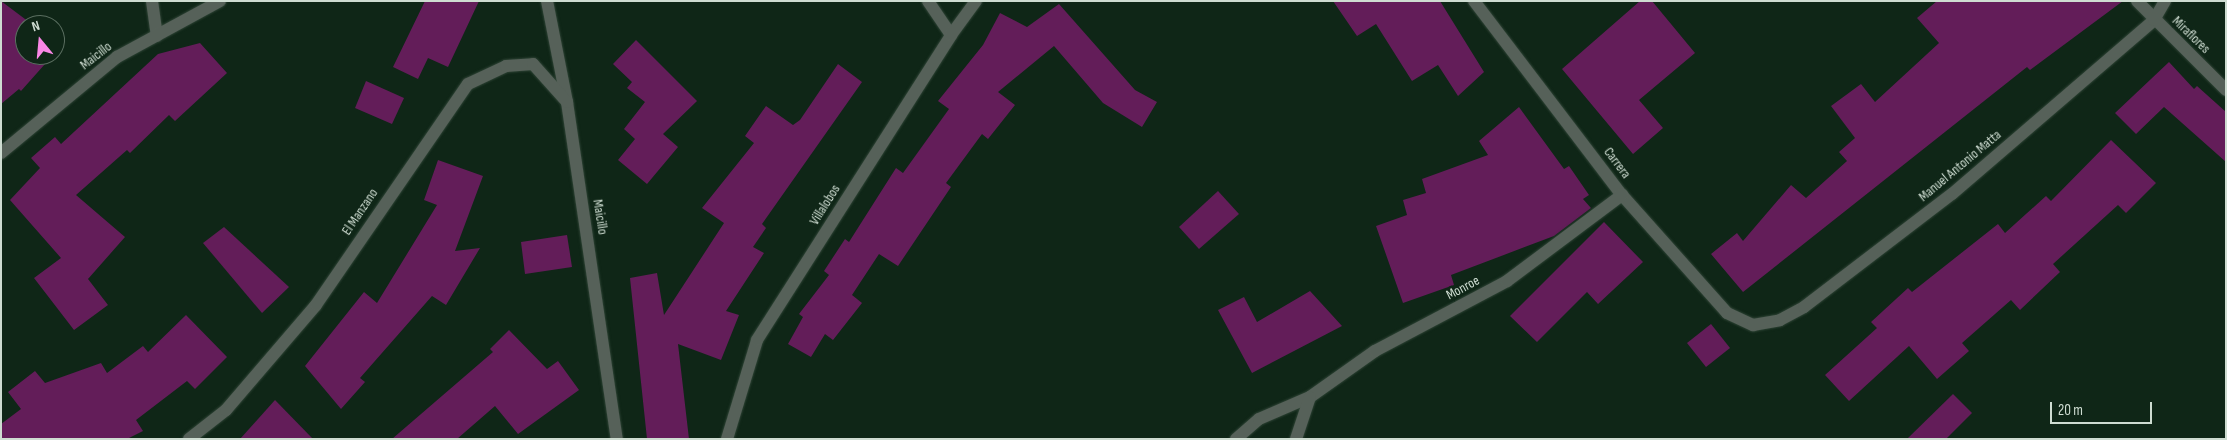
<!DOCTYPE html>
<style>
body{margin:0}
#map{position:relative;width:2227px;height:440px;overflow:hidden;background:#0f2617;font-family:"Sofia Sans Condensed",sans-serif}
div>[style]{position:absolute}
.building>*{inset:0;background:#631d59}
.roads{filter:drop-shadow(0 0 1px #2e4335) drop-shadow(0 0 1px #2e4335)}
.minor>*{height:12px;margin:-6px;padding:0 6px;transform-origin:6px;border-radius:6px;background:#566159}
span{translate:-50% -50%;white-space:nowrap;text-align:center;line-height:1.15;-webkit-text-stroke:5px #0f2617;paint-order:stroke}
.street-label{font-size:14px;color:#cedcd1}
.frame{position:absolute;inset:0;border:2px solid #cedcd1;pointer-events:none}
.north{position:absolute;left:15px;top:15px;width:50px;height:50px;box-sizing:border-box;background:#0f2617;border:1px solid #5b6f61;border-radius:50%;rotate:343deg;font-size:14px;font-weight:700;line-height:20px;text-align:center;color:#cedcd1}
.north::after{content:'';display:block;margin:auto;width:18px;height:22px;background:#fa87e6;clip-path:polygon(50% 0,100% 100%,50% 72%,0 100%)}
.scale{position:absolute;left:2050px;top:402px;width:102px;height:22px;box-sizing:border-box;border:2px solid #cedcd1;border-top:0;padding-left:6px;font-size:15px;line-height:18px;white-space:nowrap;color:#cedcd1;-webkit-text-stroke:4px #0f2617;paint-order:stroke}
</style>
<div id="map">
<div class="building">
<div style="clip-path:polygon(1px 1px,33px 25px,25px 25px,25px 55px,53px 55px,21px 91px,19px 89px,1px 104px)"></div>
<div style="clip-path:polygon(425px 1px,479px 1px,448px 67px,428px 58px,418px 79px,393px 67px)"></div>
<div style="clip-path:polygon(1333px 1px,1440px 1px,1484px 72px,1458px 96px,1438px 65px,1412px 81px,1376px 24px,1357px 36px)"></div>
<div style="clip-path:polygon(1640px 1px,1652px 1px,1695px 53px,1639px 100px,1663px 128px,1633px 154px,1562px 69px)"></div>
<div style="clip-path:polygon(1937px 1px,2123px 1px,2030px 70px,2027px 67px,1743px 292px,1711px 254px,1737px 233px,1743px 241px,1791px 185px,1806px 198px,1847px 161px,1839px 152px,1855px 138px,1831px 106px,1861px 84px,1875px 102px,1939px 43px,1917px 18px)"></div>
<div style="clip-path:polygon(1059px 4px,1135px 90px,1157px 102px,1142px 127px,1103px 103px,1054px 46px,998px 92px,1015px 105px,988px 139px,982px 134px,946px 183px,951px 187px,898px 266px,879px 254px,852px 295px,862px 303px,833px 340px,825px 334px,811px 357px,788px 344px,803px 317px,799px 314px,829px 275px,824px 271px,845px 239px,849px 242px,896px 168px,903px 173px,949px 109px,938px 101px,983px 45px,1000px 13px,1027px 27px)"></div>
<div style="clip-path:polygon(636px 40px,697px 101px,663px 134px,678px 147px,647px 184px,618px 160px,635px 139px,624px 129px,645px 102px,627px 88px,632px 82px,613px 64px)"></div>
<div style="clip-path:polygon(200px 43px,227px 73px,175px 121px,169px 115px,130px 153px,127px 150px,76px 195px,125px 237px,88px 279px,108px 305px,74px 330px,34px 278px,61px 258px,10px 200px,40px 168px,31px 158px,55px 137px,61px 144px,158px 54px)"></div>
<div style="clip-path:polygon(2169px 62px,2194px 89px,2197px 86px,2226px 112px,2226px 162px,2164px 107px,2136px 134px,2115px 113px)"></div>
<div style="clip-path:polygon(838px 64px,862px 82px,762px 224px,766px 228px,753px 247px,764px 253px,726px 311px,739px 315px,721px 360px,678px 344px,689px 439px,647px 439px,630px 278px,657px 273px,664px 315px,724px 223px,702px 208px,754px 143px,745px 136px,766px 106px,793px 125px,800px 120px)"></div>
<div style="clip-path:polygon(366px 81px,404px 98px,392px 124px,355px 108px)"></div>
<div style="clip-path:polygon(1519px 107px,1564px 169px,1569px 166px,1589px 195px,1583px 199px,1591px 208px,1554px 236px,1451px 275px,1454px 285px,1403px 303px,1376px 226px,1407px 215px,1403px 200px,1426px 193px,1422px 179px,1488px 155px,1479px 141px)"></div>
<div style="clip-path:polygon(2111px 140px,2156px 183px,2126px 213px,2118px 205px,2053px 264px,2060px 272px,2020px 310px,2011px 300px,1962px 343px,1969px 351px,1937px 379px,1909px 346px,1849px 401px,1825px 375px,1877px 328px,1871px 322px,1908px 288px,1912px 292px,1998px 224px,2005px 233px,2046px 196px,2051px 201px)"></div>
<div style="clip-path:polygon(438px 160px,483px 176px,455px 251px,480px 248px,446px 305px,432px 296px,360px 378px,365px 382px,341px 409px,305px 366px,364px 292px,377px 303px,437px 205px,424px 200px)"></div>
<div style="clip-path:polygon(1218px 191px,1239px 214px,1199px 249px,1179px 227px)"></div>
<div style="clip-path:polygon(1604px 222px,1643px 262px,1598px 304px,1587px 292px,1537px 342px,1510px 316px)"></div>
<div style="clip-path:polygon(224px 227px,289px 287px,262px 313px,203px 243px)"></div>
<div style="clip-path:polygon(567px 235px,572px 267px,525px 274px,521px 242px)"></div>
<div style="clip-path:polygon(1310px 291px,1342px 326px,1252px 373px,1218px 310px,1244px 297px,1257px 322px)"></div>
<div style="clip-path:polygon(186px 315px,227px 357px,195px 389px,187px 381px,136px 420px,143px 431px,127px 439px,1px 439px,1px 424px,21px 409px,8px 392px,35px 371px,45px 383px,101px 363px,107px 373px,143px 346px,148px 352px)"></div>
<div style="clip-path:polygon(1711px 324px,1730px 348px,1706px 367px,1687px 343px)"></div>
<div style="clip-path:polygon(509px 330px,547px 369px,558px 361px,579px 390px,518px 434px,495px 406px,457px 439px,392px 439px,493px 352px,490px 349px)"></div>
<div style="clip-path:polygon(1953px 394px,1972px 413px,1946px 439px,1907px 439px)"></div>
<div style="clip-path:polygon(275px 400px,313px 439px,240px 439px)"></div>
</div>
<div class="roads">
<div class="minor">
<div style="left:152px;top:1px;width:35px;rotate:82deg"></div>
<div style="left:547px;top:1px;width:103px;rotate:78.8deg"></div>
<div style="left:567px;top:102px;width:341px;rotate:81.6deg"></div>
<div style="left:928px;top:1px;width:41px;rotate:55.9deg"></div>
<div style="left:1474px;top:1px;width:244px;rotate:52.7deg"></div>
<div style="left:1622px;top:195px;width:158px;rotate:48.3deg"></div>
<div style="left:1727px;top:313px;width:29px;rotate:25deg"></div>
<div style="left:1753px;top:325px;width:27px;rotate:-10deg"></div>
<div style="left:1780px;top:320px;width:27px;rotate:-28deg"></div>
<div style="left:1804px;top:307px;width:186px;rotate:-37.4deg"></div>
<div style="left:1952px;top:194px;width:267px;rotate:-40.7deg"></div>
<div style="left:2154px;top:20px;width:22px;rotate:-60deg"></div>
<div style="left:2137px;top:1px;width:126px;rotate:45deg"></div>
<div style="left:1px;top:153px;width:151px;rotate:-39.6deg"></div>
<div style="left:117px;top:57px;width:117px;rotate:-28.5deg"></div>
<div style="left:189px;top:439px;width:47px;rotate:-38.1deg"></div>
<div style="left:226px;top:410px;width:138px;rotate:-49.4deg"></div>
<div style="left:316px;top:305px;width:268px;rotate:-55.5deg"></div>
<div style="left:468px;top:84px;width:42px;rotate:-25.3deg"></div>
<div style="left:506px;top:66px;width:27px;rotate:-4deg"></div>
<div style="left:533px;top:64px;width:51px;rotate:48.2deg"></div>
<div style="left:727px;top:439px;width:103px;rotate:-73.1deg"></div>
<div style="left:757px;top:340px;width:361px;rotate:-57.5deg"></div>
<div style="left:951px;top:35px;width:42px;rotate:-53.7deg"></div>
<div style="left:1236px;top:439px;width:30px;rotate:-41deg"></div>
<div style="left:1259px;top:419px;width:56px;rotate:-23.3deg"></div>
<div style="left:1310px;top:397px;width:80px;rotate:-35.3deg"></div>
<div style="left:1375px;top:351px;width:149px;rotate:-27.9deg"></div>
<div style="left:1507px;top:281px;width:144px;rotate:-36.8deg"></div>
<div style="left:1296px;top:439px;width:44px;rotate:-71.6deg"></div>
</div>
</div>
<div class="street-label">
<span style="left:2191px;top:35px;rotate:44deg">Miraflores</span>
<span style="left:96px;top:56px;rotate:-38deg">Maicillo</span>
<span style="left:1617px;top:163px;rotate:53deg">Carrera</span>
<span style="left:1960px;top:166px;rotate:-40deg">Manuel Antonio Matta</span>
<span style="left:825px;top:205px;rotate:-58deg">Villalobos</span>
<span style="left:360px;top:212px;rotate:-56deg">El Manzano</span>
<span style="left:600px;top:217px;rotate:81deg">Maicillo</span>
<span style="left:1463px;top:288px;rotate:-28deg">Monroe</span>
</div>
<div class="frame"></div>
<div class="north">N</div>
<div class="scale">20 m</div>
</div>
